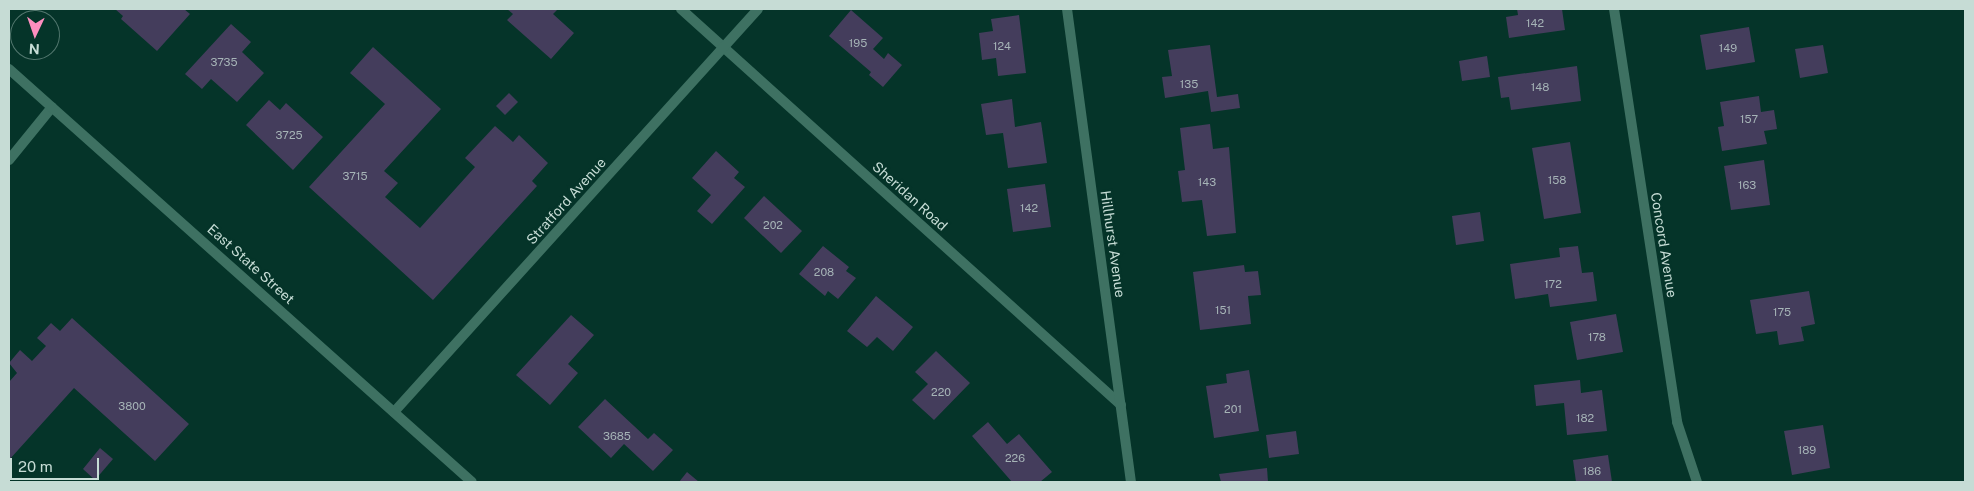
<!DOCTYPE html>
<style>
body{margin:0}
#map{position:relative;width:1974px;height:491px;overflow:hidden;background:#053429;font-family:"Public Sans",sans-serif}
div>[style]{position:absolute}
.building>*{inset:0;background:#443d5c}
.service>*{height:10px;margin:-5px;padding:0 5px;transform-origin:5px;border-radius:5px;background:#3e7162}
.minor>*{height:10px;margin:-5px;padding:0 5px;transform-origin:5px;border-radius:5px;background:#3e7162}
.tertiary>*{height:10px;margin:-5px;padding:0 5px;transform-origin:5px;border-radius:5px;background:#3e7162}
span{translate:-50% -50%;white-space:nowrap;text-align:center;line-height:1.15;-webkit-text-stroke:4.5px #053429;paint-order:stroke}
.number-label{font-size:11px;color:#a6b4b7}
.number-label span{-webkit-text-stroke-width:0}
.street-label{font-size:14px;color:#c6dcd5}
.frame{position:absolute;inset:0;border:10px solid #c6dcd5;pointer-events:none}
.north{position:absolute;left:10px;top:10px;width:50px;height:50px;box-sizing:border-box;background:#053429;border:1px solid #52776e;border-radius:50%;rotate:183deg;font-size:14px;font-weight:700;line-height:20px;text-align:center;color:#c6dcd5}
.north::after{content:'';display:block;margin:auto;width:18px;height:22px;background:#fd8ebf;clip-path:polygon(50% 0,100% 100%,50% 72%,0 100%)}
.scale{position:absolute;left:10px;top:458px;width:89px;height:22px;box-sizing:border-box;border:2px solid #c6dcd5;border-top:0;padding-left:6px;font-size:15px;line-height:18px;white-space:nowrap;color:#c6dcd5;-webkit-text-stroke:4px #053429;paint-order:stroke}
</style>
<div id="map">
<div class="building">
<div style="clip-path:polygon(115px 9px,184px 9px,190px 14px,157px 51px,121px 19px,123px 16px)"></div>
<div style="clip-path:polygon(507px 9px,558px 9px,553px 14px,574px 33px,551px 59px,507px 20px,513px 14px)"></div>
<div style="clip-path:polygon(1517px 9px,1562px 9px,1565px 30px,1509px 38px,1506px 17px,1518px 15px)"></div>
<div style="clip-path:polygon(851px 10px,883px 38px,873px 49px,884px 59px,888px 53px,902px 65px,883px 87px,869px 75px,871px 72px,829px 36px)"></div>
<div style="clip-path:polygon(1019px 15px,1026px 73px,998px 76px,996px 58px,982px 60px,979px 33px,993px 31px,991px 19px)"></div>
<div style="clip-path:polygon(231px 24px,251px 42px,242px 52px,264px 73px,237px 102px,211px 79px,202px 89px,185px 74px)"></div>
<div style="clip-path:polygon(1749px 27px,1755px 62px,1706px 70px,1700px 35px)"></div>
<div style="clip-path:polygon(1210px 45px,1217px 97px,1238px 94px,1240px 108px,1211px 112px,1208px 91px,1165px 98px,1162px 77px,1172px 76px,1168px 50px)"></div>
<div style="clip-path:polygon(1823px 45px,1828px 73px,1800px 78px,1795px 49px)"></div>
<div style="clip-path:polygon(373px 47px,441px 109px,384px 171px,398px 183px,385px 197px,420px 228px,475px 167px,465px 158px,495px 126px,513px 142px,519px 135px,548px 163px,532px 181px,537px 186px,433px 300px,309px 187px,385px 104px,350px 73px)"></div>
<div style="clip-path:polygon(1487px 56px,1490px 77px,1462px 81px,1459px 61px)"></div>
<div style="clip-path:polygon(1577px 66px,1581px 101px,1511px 110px,1509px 97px,1501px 98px,1498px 77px)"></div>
<div style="clip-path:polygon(509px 93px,518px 102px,505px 115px,496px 106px)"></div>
<div style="clip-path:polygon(1759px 96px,1761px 112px,1774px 110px,1777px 129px,1764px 131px,1767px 144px,1722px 151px,1718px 127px,1724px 126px,1720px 102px)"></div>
<div style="clip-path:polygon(1012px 99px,1015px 127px,1041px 122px,1047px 163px,1008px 168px,1003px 133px,986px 135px,981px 104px)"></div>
<div style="clip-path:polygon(269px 100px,280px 110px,286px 103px,323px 137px,293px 170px,246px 125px)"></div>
<div style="clip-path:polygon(1210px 124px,1213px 149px,1229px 147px,1236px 233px,1207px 236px,1202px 200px,1182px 202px,1178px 171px,1185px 170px,1180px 128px)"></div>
<div style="clip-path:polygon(1570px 142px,1581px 213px,1544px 219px,1532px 148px)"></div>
<div style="clip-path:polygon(716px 151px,739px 172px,734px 178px,745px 187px,712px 224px,697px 211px,711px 195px,692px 178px)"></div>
<div style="clip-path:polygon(1764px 160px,1770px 205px,1731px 210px,1724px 166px)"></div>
<div style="clip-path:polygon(1045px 184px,1051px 227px,1013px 232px,1007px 189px)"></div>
<div style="clip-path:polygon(764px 196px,802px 231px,781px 253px,744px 218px)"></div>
<div style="clip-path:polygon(1480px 212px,1484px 241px,1456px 245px,1452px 216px)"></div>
<div style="clip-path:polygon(823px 246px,849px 267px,846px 271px,856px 278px,838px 299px,828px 291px,825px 296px,799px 274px)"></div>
<div style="clip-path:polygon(1578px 246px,1582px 273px,1593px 272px,1597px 301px,1550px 307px,1548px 294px,1515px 299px,1510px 264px,1560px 257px,1559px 248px)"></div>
<div style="clip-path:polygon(1244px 265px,1245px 272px,1258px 271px,1261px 295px,1248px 296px,1251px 324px,1200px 330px,1193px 272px)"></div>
<div style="clip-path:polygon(1809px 291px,1815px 324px,1801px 327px,1804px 341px,1779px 345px,1777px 331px,1756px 334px,1750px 300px)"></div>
<div style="clip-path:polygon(876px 296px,913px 327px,893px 351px,877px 337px,867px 347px,847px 331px)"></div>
<div style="clip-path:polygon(1616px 314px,1623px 352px,1577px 360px,1570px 322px)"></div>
<div style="clip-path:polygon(571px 315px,594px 335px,568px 364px,578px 373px,550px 405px,516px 375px)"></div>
<div style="clip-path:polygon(72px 318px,189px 424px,155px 461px,74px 388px,9px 460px,9px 382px,17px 373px,9px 363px,20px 350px,32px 361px,46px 346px,37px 338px,51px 323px,60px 331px)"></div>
<div style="clip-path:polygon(936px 351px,970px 383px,934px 420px,912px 400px,928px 384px,915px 372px)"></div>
<div style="clip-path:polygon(1249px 370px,1259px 431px,1214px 438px,1206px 386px,1227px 383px,1226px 374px)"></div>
<div style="clip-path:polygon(1580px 380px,1581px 393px,1602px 390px,1607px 431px,1567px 435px,1564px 403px,1536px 406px,1534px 385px)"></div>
<div style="clip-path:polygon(605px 399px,648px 439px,654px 433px,673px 450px,653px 471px,624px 444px,611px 458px,578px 427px)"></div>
<div style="clip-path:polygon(988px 422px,1007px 444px,1019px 434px,1052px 472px,1040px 482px,1012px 482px,972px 436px)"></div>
<div style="clip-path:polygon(1823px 425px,1830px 468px,1792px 475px,1784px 431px)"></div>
<div style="clip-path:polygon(1296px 431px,1299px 454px,1269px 458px,1266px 435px)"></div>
<div style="clip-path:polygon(100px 448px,113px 459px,95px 480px,83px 469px)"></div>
<div style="clip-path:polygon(1608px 455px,1612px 482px,1576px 482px,1573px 460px)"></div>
<div style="clip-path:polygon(1267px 468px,1268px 482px,1221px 482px,1219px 474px)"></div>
<div style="clip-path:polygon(687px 472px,699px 482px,679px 482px)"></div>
</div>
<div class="service">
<div style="left:9px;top:160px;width:68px;rotate:-50.9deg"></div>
</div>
<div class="minor">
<div style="left:681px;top:9px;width:592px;rotate:41.99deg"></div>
<div style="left:1067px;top:9px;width:477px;rotate:82.3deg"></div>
<div style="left:1614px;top:9px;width:418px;rotate:81.3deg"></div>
<div style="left:1677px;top:422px;width:63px;rotate:71.6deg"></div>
<div style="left:394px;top:412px;width:543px;rotate:-47.91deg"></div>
</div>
<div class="tertiary">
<div style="left:9px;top:69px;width:620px;rotate:41.73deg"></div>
</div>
<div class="number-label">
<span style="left:1535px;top:23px">142</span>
<span style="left:858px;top:43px">195</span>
<span style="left:1002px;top:46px">124</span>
<span style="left:1728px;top:48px">149</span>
<span style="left:224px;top:62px">3735</span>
<span style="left:1189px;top:84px">135</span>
<span style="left:1540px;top:87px">148</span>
<span style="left:1749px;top:119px">157</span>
<span style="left:289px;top:135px">3725</span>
<span style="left:355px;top:176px">3715</span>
<span style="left:1557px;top:180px">158</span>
<span style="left:1207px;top:182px">143</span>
<span style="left:1747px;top:185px">163</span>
<span style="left:1029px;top:208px">142</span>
<span style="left:773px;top:225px">202</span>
<span style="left:824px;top:272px">208</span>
<span style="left:1553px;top:284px">172</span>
<span style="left:1223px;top:310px">151</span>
<span style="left:1782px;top:312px">175</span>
<span style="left:1597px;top:337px">178</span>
<span style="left:941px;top:392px">220</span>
<span style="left:132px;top:406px">3800</span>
<span style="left:1233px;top:409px">201</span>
<span style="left:1585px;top:418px">182</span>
<span style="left:617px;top:436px">3685</span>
<span style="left:1807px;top:450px">189</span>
<span style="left:1015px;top:458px">226</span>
<span style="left:1592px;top:471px">186</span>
</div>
<div class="street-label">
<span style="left:910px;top:196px;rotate:42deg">Sheridan Road</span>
<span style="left:566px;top:201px;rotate:-48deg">Stratford Avenue</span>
<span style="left:1113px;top:244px;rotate:82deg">Hillhurst Avenue</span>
<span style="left:1664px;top:245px;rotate:81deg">Concord Avenue</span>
<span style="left:251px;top:264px;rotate:42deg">East State Street</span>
</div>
<div class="frame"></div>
<div class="north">N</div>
<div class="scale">20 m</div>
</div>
